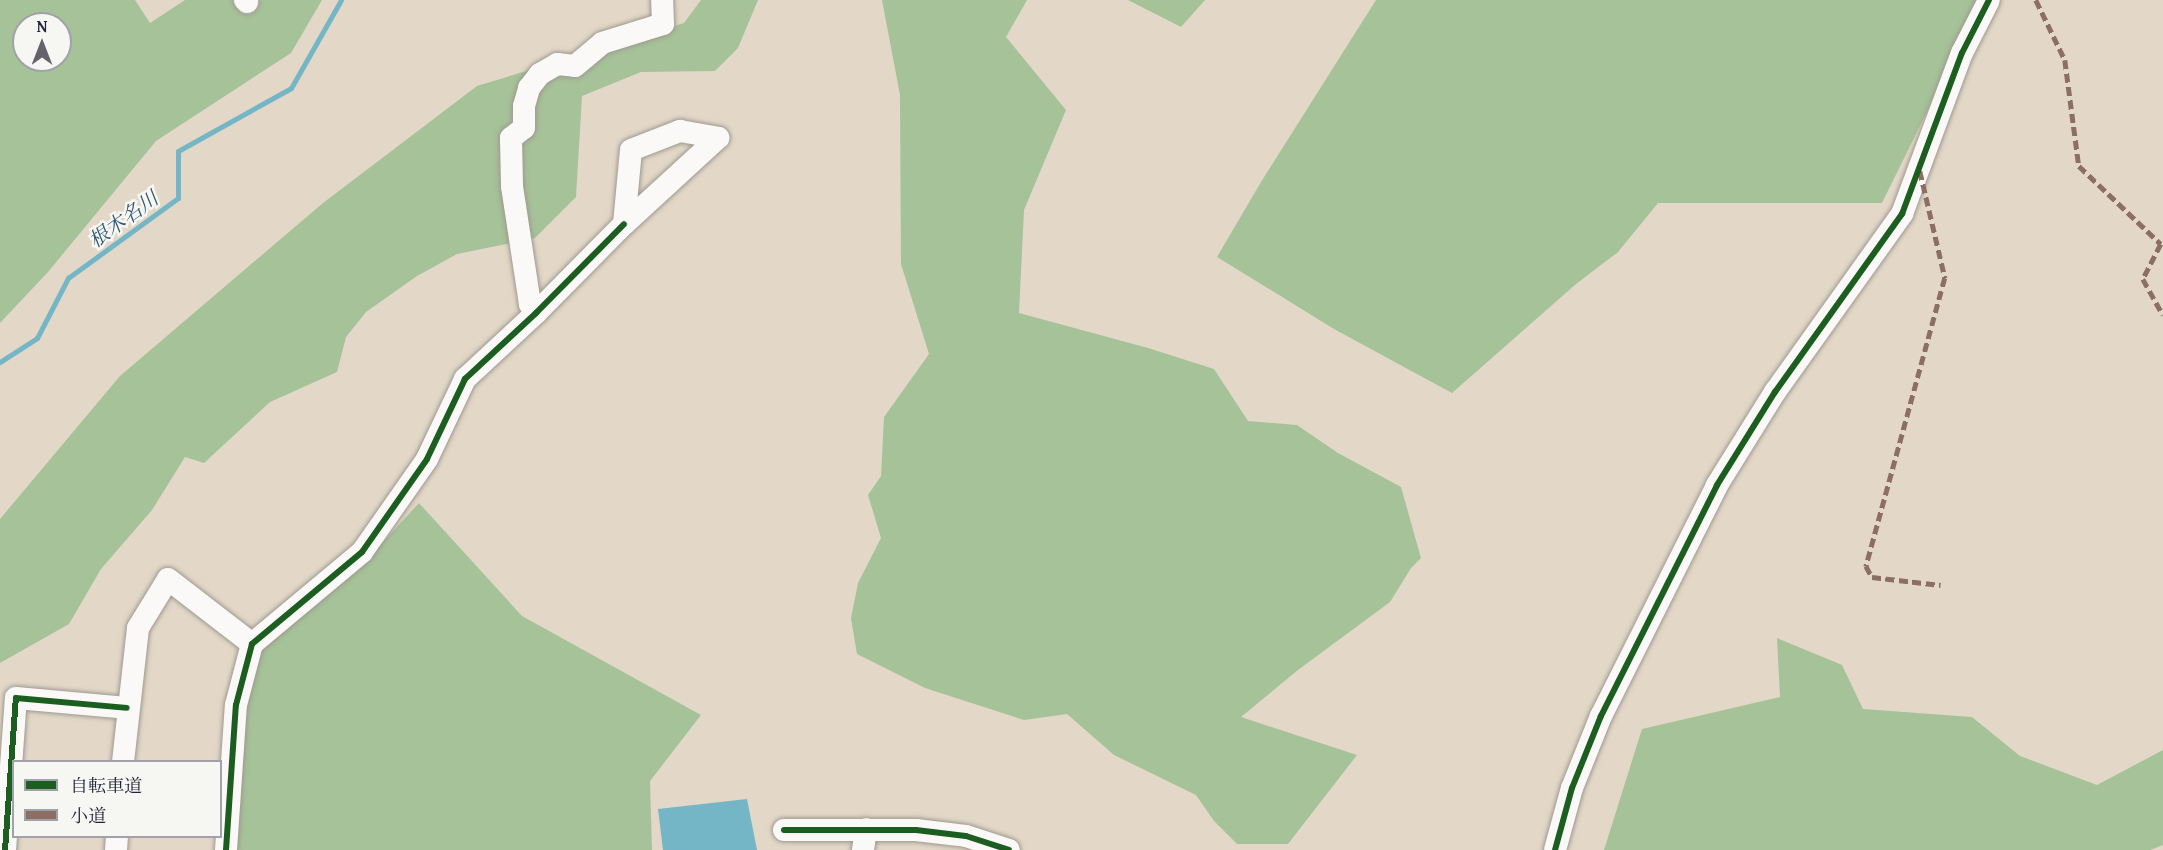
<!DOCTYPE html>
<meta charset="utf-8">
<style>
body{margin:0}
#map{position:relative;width:2163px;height:850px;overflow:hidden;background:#e3d8c7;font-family:"Gentium Book Plus","Noto Serif JP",serif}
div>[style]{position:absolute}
.forest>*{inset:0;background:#a5c298}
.water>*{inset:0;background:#74b6c5}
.stream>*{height:5px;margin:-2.5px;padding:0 2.5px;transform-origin:2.5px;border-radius:2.5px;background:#74b6c5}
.roads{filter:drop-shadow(0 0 2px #9f9992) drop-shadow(0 0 2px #9f9992)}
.minor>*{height:22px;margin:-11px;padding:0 11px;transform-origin:11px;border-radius:11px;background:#fbf9f7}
.quiet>*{height:4.5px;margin-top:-2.25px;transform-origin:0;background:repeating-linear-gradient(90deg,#8d6e63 0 9px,transparent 0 13.5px)}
.cycleway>*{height:6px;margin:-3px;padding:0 3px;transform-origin:3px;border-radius:3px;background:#1b5e20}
span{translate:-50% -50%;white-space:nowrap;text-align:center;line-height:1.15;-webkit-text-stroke:5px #f6f6f2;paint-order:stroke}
.water-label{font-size:20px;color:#305772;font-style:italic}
.legend{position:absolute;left:12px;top:760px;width:210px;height:78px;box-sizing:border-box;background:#f6f6f2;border:2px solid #a1a1a9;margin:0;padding:8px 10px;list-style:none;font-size:18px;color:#22223b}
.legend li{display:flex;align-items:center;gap:12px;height:30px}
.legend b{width:30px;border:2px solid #a1a1a9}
.north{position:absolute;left:12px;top:12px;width:60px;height:60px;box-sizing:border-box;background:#f6f6f2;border:2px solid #a1a1a9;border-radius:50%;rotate:0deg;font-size:16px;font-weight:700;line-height:24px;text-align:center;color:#22223b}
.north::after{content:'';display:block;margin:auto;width:21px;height:27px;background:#66626c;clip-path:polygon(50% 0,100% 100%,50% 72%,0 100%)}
</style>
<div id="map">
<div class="forest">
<div style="clip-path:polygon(evenodd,0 0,135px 0,150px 23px,185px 0,322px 0,291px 53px,156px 141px,48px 272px,0 323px,0 0,24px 24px,60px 24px,60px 60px,24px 60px,24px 24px)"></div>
<div style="clip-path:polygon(701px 0,758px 0,738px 48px,715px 71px,641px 72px,582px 96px,576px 197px,535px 238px,457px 254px,417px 276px,366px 312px,346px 337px,337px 372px,270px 402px,204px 463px,185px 457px,152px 510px,101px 569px,69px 624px,0 663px,0 519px,120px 376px,323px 203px,477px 86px,684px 23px)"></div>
<div style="clip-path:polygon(882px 0,1027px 0,1006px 37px,1066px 110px,1024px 210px,1019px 313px,1148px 348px,1214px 369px,1248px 421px,1297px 425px,1338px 453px,1401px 487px,1421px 558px,1411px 568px,1390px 602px,1298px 670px,1241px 717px,1357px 755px,1288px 844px,1237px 844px,1214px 821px,1196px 795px,1114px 755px,1067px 714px,1024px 720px,925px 688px,857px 654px,851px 618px,858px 583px,881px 538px,868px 495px,881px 476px,884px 417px,929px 354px,901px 264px,900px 95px)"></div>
<div style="clip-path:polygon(1128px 0,1205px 0,1181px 27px)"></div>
<div style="clip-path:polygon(1376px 0,1982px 0,1882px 203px,1658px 203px,1618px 252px,1576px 284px,1452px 393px,1334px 329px,1217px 257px,1261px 182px)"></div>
<div style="clip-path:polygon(419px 503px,522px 616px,701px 715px,650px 781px,652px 850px,233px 850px,252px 657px,370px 556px)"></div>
<div style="clip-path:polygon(1777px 638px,1842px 665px,1863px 709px,1972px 717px,2020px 756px,2097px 785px,2163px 750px,2163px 845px,2150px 850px,1604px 850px,1642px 729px,1780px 697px)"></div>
</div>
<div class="water">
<div style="clip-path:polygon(747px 799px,757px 850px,663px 850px,658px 809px)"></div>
</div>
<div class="stream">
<div style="left:0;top:362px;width:44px;rotate:-33deg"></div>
<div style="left:37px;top:338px;width:68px;rotate:-62.7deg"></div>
<div style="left:68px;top:278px;width:136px;rotate:-36deg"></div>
<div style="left:178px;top:198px;width:47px;rotate:-90deg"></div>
<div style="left:178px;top:151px;width:129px;rotate:-29.1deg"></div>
<div style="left:291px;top:88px;width:101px;rotate:-60.4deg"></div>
</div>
<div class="roads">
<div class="minor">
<div style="left:245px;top:0;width:3px;rotate:45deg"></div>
<div style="left:680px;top:131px;width:39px;rotate:10deg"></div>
<div style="left:718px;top:138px;width:127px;rotate:137.5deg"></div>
<div style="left:624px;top:224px;width:74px;rotate:-84.6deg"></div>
<div style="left:631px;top:150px;width:53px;rotate:-21.2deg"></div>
<div style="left:536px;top:313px;width:11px;rotate:-124deg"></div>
<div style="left:530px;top:304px;width:119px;rotate:-98.7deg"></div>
<div style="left:512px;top:186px;width:48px;rotate:-91.2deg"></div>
<div style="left:511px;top:138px;width:16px;rotate:-38deg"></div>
<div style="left:524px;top:128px;width:22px;rotate:-90deg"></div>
<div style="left:524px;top:106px;width:19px;rotate:-74deg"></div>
<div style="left:529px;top:88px;width:18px;rotate:-52deg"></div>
<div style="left:540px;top:74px;width:20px;rotate:-30deg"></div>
<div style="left:557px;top:64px;width:18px;rotate:6deg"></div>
<div style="left:575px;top:66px;width:35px;rotate:-40deg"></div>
<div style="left:602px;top:43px;width:64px;rotate:-17.3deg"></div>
<div style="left:663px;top:24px;width:24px;rotate:-92deg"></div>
<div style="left:123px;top:762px;width:135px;rotate:-83.6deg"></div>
<div style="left:138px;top:628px;width:57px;rotate:-58.5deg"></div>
<div style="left:168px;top:579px;width:106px;rotate:37.7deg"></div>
<div style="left:784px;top:830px;width:132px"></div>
<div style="left:916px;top:830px;width:50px;rotate:6.8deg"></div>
<div style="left:966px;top:836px;width:45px;rotate:18deg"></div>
<div style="left:5px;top:850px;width:152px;rotate:-85.9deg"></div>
<div style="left:16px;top:698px;width:111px;rotate:5.1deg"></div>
<div style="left:116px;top:850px;width:14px;rotate:-86deg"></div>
<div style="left:226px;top:850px;width:145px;rotate:-86.1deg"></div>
<div style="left:236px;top:705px;width:63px;rotate:-75.3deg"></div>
<div style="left:252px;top:644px;width:143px;rotate:-39.9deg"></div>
<div style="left:362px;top:552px;width:113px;rotate:-55deg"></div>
<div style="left:427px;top:459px;width:89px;rotate:-64.6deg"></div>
<div style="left:465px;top:379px;width:97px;rotate:-42.9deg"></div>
<div style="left:536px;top:313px;width:125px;rotate:-45.3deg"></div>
<div style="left:863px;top:850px;width:21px;rotate:-82deg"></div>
<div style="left:1555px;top:850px;width:64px;rotate:-74.7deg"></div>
<div style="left:1572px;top:788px;width:78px;rotate:-68.1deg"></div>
<div style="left:1601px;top:716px;width:258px;rotate:-63.3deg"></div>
<div style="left:1717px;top:485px;width:110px;rotate:-58.1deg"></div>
<div style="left:1775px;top:392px;width:219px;rotate:-54.5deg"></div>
<div style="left:1902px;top:214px;width:172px;rotate:-69.6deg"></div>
<div style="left:1962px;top:53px;width:59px;rotate:-63deg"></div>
</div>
</div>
<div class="quiet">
<div style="left:2036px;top:0;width:67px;rotate:64.2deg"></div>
<div style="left:2065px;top:60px;width:107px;rotate:82.5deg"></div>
<div style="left:2079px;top:166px;width:113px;rotate:43.6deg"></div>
<div style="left:2161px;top:244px;width:39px;rotate:117deg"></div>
<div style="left:2143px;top:279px;width:41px;rotate:60.9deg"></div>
<div style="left:1920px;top:171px;width:110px;rotate:76.8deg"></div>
<div style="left:1945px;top:278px;width:299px;rotate:105.3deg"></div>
<div style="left:1866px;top:566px;width:13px;rotate:61deg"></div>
<div style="left:1872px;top:577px;width:69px;rotate:6.6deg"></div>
</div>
<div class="cycleway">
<div style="left:784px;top:830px;width:132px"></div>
<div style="left:916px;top:830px;width:50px;rotate:6.8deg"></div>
<div style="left:966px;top:836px;width:45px;rotate:18deg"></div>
<div style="left:5px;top:850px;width:152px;rotate:-85.9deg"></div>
<div style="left:16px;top:698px;width:111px;rotate:5.1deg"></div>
<div style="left:226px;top:850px;width:145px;rotate:-86.1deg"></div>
<div style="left:236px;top:705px;width:63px;rotate:-75.3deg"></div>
<div style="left:252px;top:644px;width:143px;rotate:-39.9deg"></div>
<div style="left:362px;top:552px;width:113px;rotate:-55deg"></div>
<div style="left:427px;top:459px;width:89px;rotate:-64.6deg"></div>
<div style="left:465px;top:379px;width:97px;rotate:-42.9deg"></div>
<div style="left:536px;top:313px;width:125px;rotate:-45.3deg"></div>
<div style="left:1555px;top:850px;width:64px;rotate:-74.7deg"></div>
<div style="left:1572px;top:788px;width:78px;rotate:-68.1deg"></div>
<div style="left:1601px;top:716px;width:258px;rotate:-63.3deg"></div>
<div style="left:1717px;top:485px;width:110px;rotate:-58.1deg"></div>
<div style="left:1775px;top:392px;width:219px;rotate:-54.5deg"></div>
<div style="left:1902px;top:214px;width:172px;rotate:-69.6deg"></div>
<div style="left:1962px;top:53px;width:59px;rotate:-63deg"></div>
</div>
<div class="water-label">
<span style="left:123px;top:219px;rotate:-36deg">根木名川</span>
</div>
<ul class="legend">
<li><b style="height:8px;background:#1b5e20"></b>自転車道</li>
<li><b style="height:8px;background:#8d6e63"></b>小道</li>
</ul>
<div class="north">N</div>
</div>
